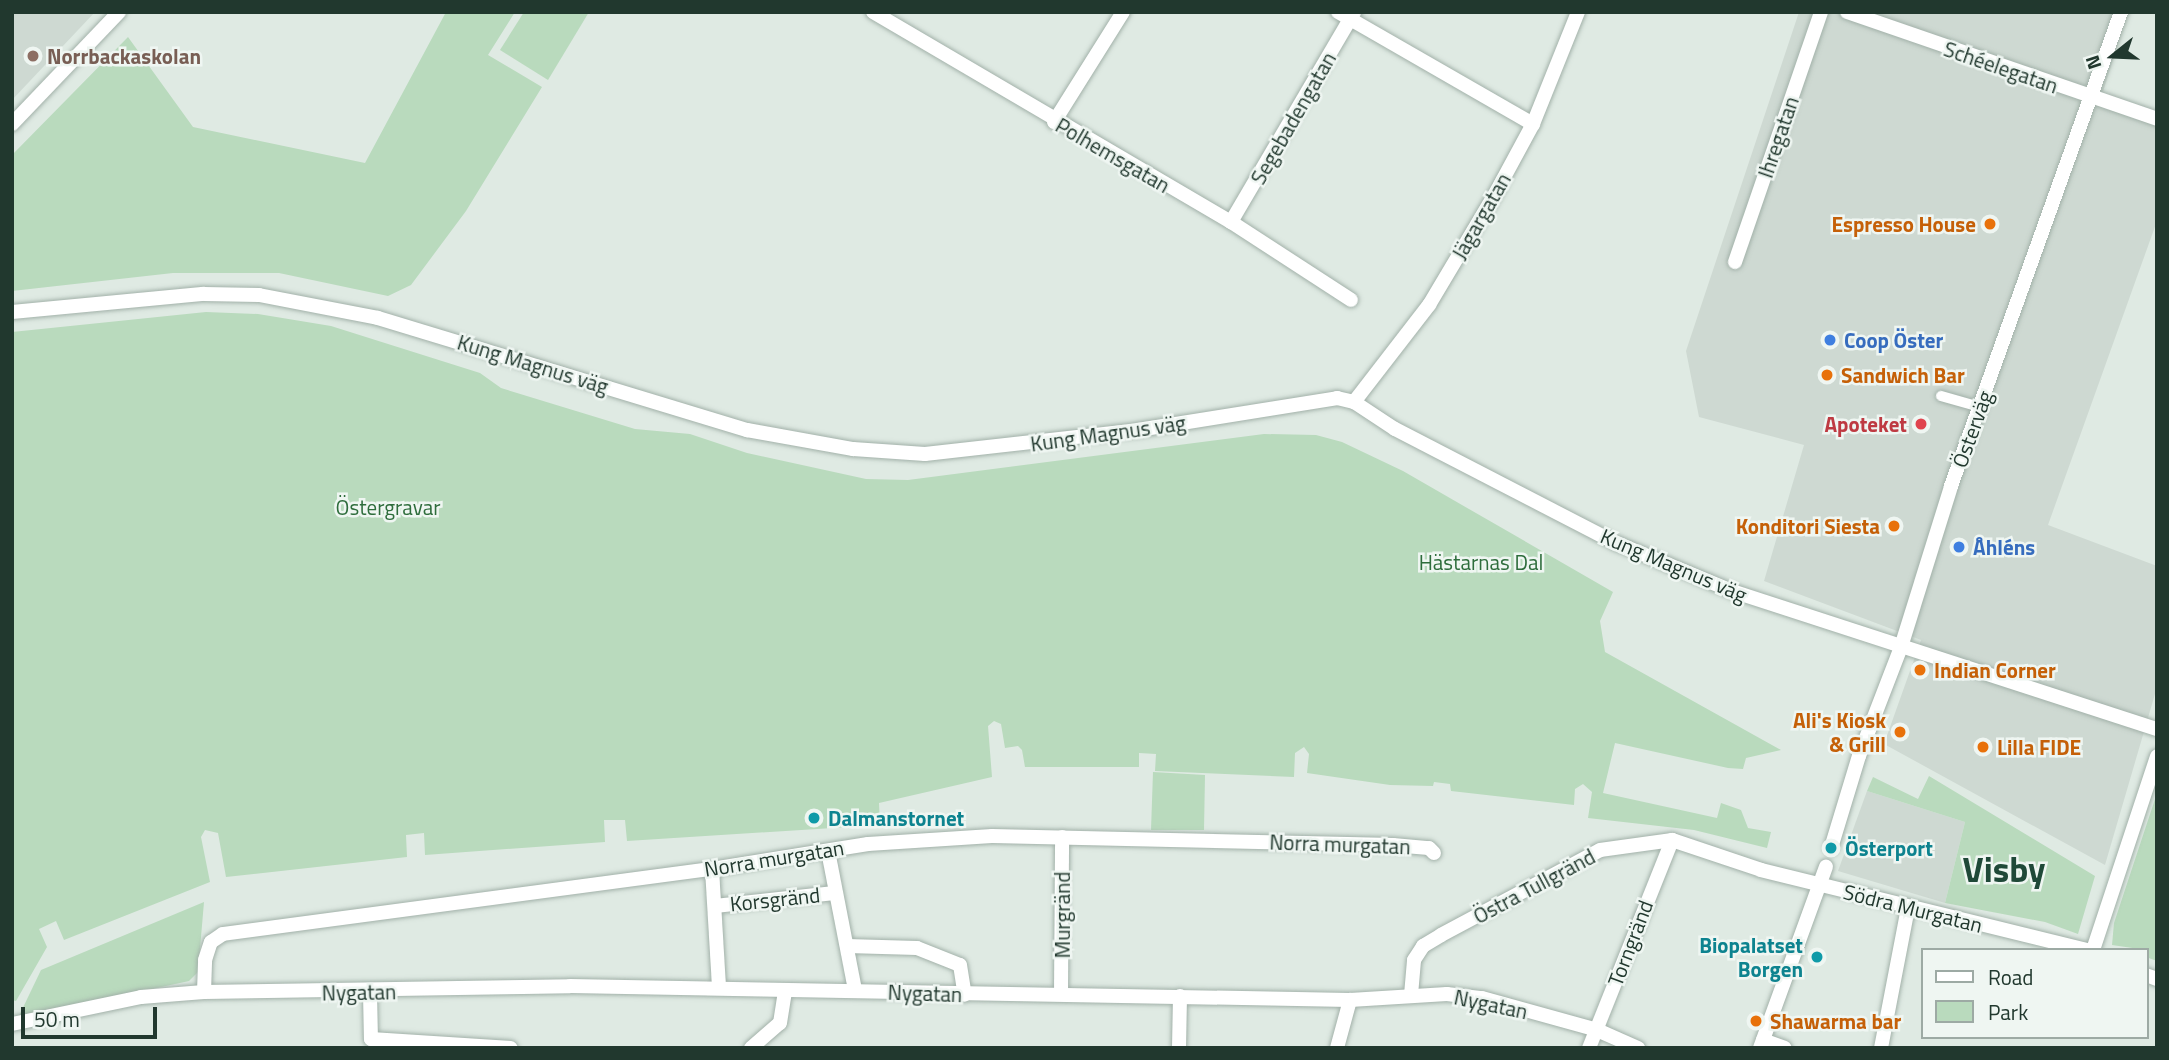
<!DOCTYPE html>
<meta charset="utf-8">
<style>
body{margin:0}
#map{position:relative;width:2169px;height:1060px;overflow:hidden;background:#dfeae3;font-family:"Titillium Web",sans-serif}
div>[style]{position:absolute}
.built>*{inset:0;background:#ced9d2}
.green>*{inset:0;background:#b9dabd}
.roads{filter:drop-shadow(0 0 2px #a2b1a9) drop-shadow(0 0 2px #a2b1a9)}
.pedestrian>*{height:10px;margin:-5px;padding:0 5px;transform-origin:5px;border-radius:5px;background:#fff}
.minor>*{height:14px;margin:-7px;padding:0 7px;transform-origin:7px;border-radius:7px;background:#fff}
.dots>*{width:19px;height:19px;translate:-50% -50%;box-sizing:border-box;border:4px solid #eff6f2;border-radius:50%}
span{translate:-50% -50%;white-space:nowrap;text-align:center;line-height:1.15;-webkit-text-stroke:5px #eff6f2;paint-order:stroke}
.education-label{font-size:21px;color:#785e54;font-weight:700}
.left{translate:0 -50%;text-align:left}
.street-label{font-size:21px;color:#21382e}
.food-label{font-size:21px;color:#c56008;font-weight:700}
.right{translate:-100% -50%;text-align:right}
.shop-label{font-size:21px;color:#366cbe;font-weight:700}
.health-label{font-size:21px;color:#be3a42;font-weight:700}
.park-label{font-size:21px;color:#2e6d3c}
.culture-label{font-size:21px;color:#0d838f;font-weight:700}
.town-label{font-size:35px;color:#1f4938;font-weight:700}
.frame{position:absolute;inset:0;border:14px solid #21382e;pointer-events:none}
.legend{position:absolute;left:1921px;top:948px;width:228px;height:91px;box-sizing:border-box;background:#eff6f2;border:2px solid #9daaa4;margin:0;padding:9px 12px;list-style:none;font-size:21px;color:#21382e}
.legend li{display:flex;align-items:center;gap:14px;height:35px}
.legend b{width:35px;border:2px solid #9daaa4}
.north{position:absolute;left:2078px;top:21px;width:70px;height:70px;-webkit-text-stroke:5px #eff6f2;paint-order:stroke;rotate:252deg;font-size:19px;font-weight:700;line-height:28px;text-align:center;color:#21382e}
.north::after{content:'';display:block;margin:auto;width:24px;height:32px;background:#21382e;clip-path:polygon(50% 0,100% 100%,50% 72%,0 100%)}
.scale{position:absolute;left:21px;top:1007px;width:136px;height:32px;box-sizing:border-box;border:4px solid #21382e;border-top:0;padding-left:9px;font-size:21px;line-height:24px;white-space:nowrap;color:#21382e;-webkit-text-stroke:5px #eff6f2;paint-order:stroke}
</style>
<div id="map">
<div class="built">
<div style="clip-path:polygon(12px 12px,95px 12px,12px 100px)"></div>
<div style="clip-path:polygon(1799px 12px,2128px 12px,2101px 98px,2157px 117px,2157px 221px,2048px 525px,2157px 566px,2157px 687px,2105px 865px,1884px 744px,1921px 640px,1764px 581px,1804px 445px,1699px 417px,1686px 351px)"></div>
<div style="clip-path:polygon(1867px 791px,1965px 822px,1945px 903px,1838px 871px)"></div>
</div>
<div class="green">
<div style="clip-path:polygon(446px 12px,515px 12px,488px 55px,542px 87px,466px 211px,411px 285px,388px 296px,279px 273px,173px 273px,12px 291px,12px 155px,128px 37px,193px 127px,365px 163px)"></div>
<div style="clip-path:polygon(524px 12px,589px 12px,548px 80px,500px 50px)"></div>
<div style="clip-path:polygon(206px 312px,258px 314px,331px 326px,480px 373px,501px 388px,635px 429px,690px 434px,747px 453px,866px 479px,908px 480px,1264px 434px,1316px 435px,1342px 442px,1403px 471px,1613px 592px,1600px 621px,1605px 652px,1781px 750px,1746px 758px,1743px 769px,1728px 768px,1615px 743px,1603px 793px,1717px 818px,1721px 803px,1741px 810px,1748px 828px,1771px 832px,1767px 848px,1694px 830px,1588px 818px,1592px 792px,1583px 784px,1575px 789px,1574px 805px,1451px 791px,1450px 784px,1434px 782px,1433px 786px,1390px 785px,1307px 773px,1309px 754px,1304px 747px,1295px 753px,1294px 777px,1155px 771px,1156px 754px,1139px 753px,1139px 767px,1025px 767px,1022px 750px,1018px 746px,1005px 748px,1001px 724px,994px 721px,988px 726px,992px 777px,879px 803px,880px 825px,627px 841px,625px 820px,604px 820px,605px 842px,425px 855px,424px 833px,406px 835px,407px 857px,226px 877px,218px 833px,205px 830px,201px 837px,210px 882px,64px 940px,56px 921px,39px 929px,47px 947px,16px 1001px,12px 1000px,12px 332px)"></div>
<div style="clip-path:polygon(1153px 772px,1205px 775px,1204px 830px,1151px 830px)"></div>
<div style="clip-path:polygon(1929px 776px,2095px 876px,2078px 934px,2045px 922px,1945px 903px,1965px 822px,1867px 791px,1873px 777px,1918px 799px)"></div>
<div style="clip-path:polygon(2157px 793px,2157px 961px,2146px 957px,2146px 950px,2112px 945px,2114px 923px)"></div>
<div style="clip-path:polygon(204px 902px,198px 972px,189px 981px,18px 1018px,41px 970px)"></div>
</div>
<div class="roads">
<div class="pedestrian">
<div style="left:1941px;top:396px;width:41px;rotate:15.8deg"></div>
</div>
<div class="minor">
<div style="left:873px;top:12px;width:415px;rotate:30.4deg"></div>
<div style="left:1231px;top:222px;width:143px;rotate:33deg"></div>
<div style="left:1338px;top:12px;width:225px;rotate:29.9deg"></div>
<div style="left:1847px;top:12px;width:328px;rotate:19deg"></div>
<div style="left:1054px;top:122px;width:130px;rotate:-57.9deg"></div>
<div style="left:12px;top:124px;width:155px;rotate:-46.3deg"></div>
<div style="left:1231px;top:222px;width:243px;rotate:-59.6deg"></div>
<div style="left:1735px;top:262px;width:264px;rotate:-71deg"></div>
<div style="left:12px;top:312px;width:193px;rotate:-5.4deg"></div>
<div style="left:204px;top:294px;width:55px;rotate:1deg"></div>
<div style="left:259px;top:295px;width:121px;rotate:10.9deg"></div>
<div style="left:378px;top:318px;width:386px;rotate:16.9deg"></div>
<div style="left:747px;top:430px;width:108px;rotate:10.2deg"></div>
<div style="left:853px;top:449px;width:72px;rotate:4deg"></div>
<div style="left:925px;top:454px;width:214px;rotate:-6.4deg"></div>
<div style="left:1138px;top:430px;width:202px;rotate:-9.1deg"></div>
<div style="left:1337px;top:398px;width:17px;rotate:13deg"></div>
<div style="left:1354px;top:402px;width:49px;rotate:33.4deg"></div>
<div style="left:1395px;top:429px;width:249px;rotate:27.3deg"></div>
<div style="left:1616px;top:543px;width:126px;rotate:22.5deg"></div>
<div style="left:1732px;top:591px;width:447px;rotate:18deg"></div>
<div style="left:1354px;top:402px;width:123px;rotate:-52.3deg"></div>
<div style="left:1429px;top:305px;width:127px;rotate:-59.2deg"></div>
<div style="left:1494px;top:196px;width:82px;rotate:-61.6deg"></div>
<div style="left:1533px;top:124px;width:121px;rotate:-68.1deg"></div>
<div style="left:1831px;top:848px;width:96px;rotate:-73.1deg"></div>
<div style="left:1859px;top:756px;width:117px;rotate:-68.9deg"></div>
<div style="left:1901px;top:647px;width:169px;rotate:-72.7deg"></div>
<div style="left:1951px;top:486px;width:504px;rotate:-70.27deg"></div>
<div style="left:828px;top:851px;width:142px;rotate:79deg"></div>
<div style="left:712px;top:869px;width:119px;rotate:86.6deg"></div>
<div style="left:715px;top:906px;width:120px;rotate:-6.2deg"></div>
<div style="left:847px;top:946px;width:70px;rotate:1.6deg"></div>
<div style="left:917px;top:948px;width:46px;rotate:21.6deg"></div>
<div style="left:960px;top:965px;width:30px;rotate:81deg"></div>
<div style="left:2093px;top:950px;width:204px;rotate:-71.7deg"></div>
<div style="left:2146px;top:975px;width:12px;rotate:20deg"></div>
<div style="left:204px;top:992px;width:32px;rotate:-88deg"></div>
<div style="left:205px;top:960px;width:19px;rotate:-72deg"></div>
<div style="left:211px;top:942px;width:14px;rotate:-34deg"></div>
<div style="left:223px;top:934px;width:493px;rotate:-7.6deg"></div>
<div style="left:712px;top:869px;width:158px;rotate:-9.1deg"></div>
<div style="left:868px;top:844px;width:124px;rotate:-3.7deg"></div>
<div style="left:992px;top:836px;width:401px;rotate:1.3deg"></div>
<div style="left:1393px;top:845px;width:36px;rotate:5deg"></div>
<div style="left:1429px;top:848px;width:7px;rotate:45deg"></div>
<div style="left:370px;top:993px;width:46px;rotate:88.8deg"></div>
<div style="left:371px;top:1039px;width:140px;rotate:3.7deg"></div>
<div style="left:1061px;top:994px;width:157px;rotate:-89.6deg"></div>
<div style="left:1411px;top:995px;width:35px;rotate:-85deg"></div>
<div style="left:1414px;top:960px;width:17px;rotate:-57deg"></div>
<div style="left:1423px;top:946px;width:21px;rotate:-31deg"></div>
<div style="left:1441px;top:935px;width:180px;rotate:-28.1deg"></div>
<div style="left:1600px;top:850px;width:73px;rotate:-7.9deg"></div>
<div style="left:1672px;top:840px;width:94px;rotate:18.6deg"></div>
<div style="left:1761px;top:870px;width:335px;rotate:13.8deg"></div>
<div style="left:12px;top:1024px;width:132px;rotate:-11.8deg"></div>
<div style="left:141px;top:997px;width:63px;rotate:-4.5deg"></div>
<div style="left:204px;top:992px;width:366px;rotate:-0.9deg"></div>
<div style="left:570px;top:986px;width:780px;rotate:1.03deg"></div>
<div style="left:1350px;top:1000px;width:97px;rotate:-3.5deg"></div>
<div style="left:1447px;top:994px;width:35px;rotate:7deg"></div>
<div style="left:1482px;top:998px;width:119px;rotate:15.5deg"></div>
<div style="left:1597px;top:1030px;width:45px;rotate:23.7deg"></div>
<div style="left:1763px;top:1040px;width:23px;rotate:20deg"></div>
<div style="left:751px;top:1048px;width:38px;rotate:-41deg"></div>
<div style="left:780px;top:1023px;width:33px;rotate:-81deg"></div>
<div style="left:1179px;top:1048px;width:52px;rotate:-88.9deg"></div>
<div style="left:1337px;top:1048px;width:50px;rotate:-74.8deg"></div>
<div style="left:1589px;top:1048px;width:224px;rotate:-68.2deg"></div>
<div style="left:1760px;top:1048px;width:193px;rotate:-70deg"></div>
<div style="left:1881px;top:1048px;width:143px;rotate:-79.1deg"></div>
</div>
</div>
<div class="dots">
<div style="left:33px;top:56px;background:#8d6e63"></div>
<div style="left:1990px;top:224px;background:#e8710a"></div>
<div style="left:1830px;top:340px;background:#3f7fe0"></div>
<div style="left:1827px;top:375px;background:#e8710a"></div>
<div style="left:1921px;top:424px;background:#e0444e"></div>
<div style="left:1894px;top:526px;background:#e8710a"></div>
<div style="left:1959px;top:547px;background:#3f7fe0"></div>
<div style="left:1920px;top:670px;background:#e8710a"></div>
<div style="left:1900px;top:732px;background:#e8710a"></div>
<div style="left:1983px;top:747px;background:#e8710a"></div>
<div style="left:814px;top:818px;background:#0f9aa8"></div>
<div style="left:1831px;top:848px;background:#0f9aa8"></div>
<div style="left:1817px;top:957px;background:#0f9aa8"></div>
<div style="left:1756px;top:1021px;background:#e8710a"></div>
</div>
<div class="education-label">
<span class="left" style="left:47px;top:56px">Norrbackaskolan</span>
</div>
<div class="street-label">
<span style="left:2001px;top:67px;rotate:19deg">Schéelegatan</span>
<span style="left:1293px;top:118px;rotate:-60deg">Segebadengatan</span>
<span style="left:1778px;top:137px;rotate:-71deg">Ihregatan</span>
<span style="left:1113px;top:155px;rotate:30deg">Polhemsgatan</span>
<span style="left:1481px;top:216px;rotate:-60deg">Jägargatan</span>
<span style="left:533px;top:364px;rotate:17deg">Kung Magnus väg</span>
<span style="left:1972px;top:429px;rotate:-70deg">Österväg</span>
<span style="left:1108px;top:433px;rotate:-8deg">Kung Magnus väg</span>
<span style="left:1674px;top:565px;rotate:23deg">Kung Magnus väg</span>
<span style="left:1340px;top:844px;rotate:2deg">Norra murgatan</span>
<span style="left:774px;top:858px;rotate:-9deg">Norra murgatan</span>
<span style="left:1534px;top:886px;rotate:-28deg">Östra Tullgränd</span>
<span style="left:775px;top:899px;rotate:-6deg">Korsgränd</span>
<span style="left:1913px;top:908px;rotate:14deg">Södra Murgatan</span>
<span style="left:1062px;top:915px;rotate:-90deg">Murgränd</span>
<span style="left:1630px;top:943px;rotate:-69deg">Torngränd</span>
<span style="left:359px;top:992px;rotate:-1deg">Nygatan</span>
<span style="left:925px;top:993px;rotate:2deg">Nygatan</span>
<span style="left:1491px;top:1004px;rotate:12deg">Nygatan</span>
</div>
<div class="food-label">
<span class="right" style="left:1976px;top:224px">Espresso House</span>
<span class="left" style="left:1841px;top:375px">Sandwich Bar</span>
<span class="right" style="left:1880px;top:526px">Konditori Siesta</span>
<span class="left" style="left:1934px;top:670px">Indian Corner</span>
<span class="right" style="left:1886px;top:732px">Ali's Kiosk<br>&amp; Grill</span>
<span class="left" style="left:1997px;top:747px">Lilla FIDE</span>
<span class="left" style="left:1770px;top:1021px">Shawarma bar</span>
</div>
<div class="shop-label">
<span class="left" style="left:1844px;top:340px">Coop Öster</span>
<span class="left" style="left:1973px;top:547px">Åhléns</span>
</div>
<div class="health-label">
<span class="right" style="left:1907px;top:424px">Apoteket</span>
</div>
<div class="park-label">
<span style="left:388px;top:507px">Östergravar</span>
<span style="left:1481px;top:562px">Hästarnas Dal</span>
</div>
<div class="culture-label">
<span class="left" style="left:828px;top:818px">Dalmanstornet</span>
<span class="left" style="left:1845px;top:848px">Österport</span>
<span class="right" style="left:1803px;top:957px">Biopalatset<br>Borgen</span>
</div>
<div class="town-label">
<span style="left:2004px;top:869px">Visby</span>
</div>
<div class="frame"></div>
<ul class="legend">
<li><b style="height:9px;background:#fff"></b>Road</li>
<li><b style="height:19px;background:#b9dabd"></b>Park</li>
</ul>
<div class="north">N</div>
<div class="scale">50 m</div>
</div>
